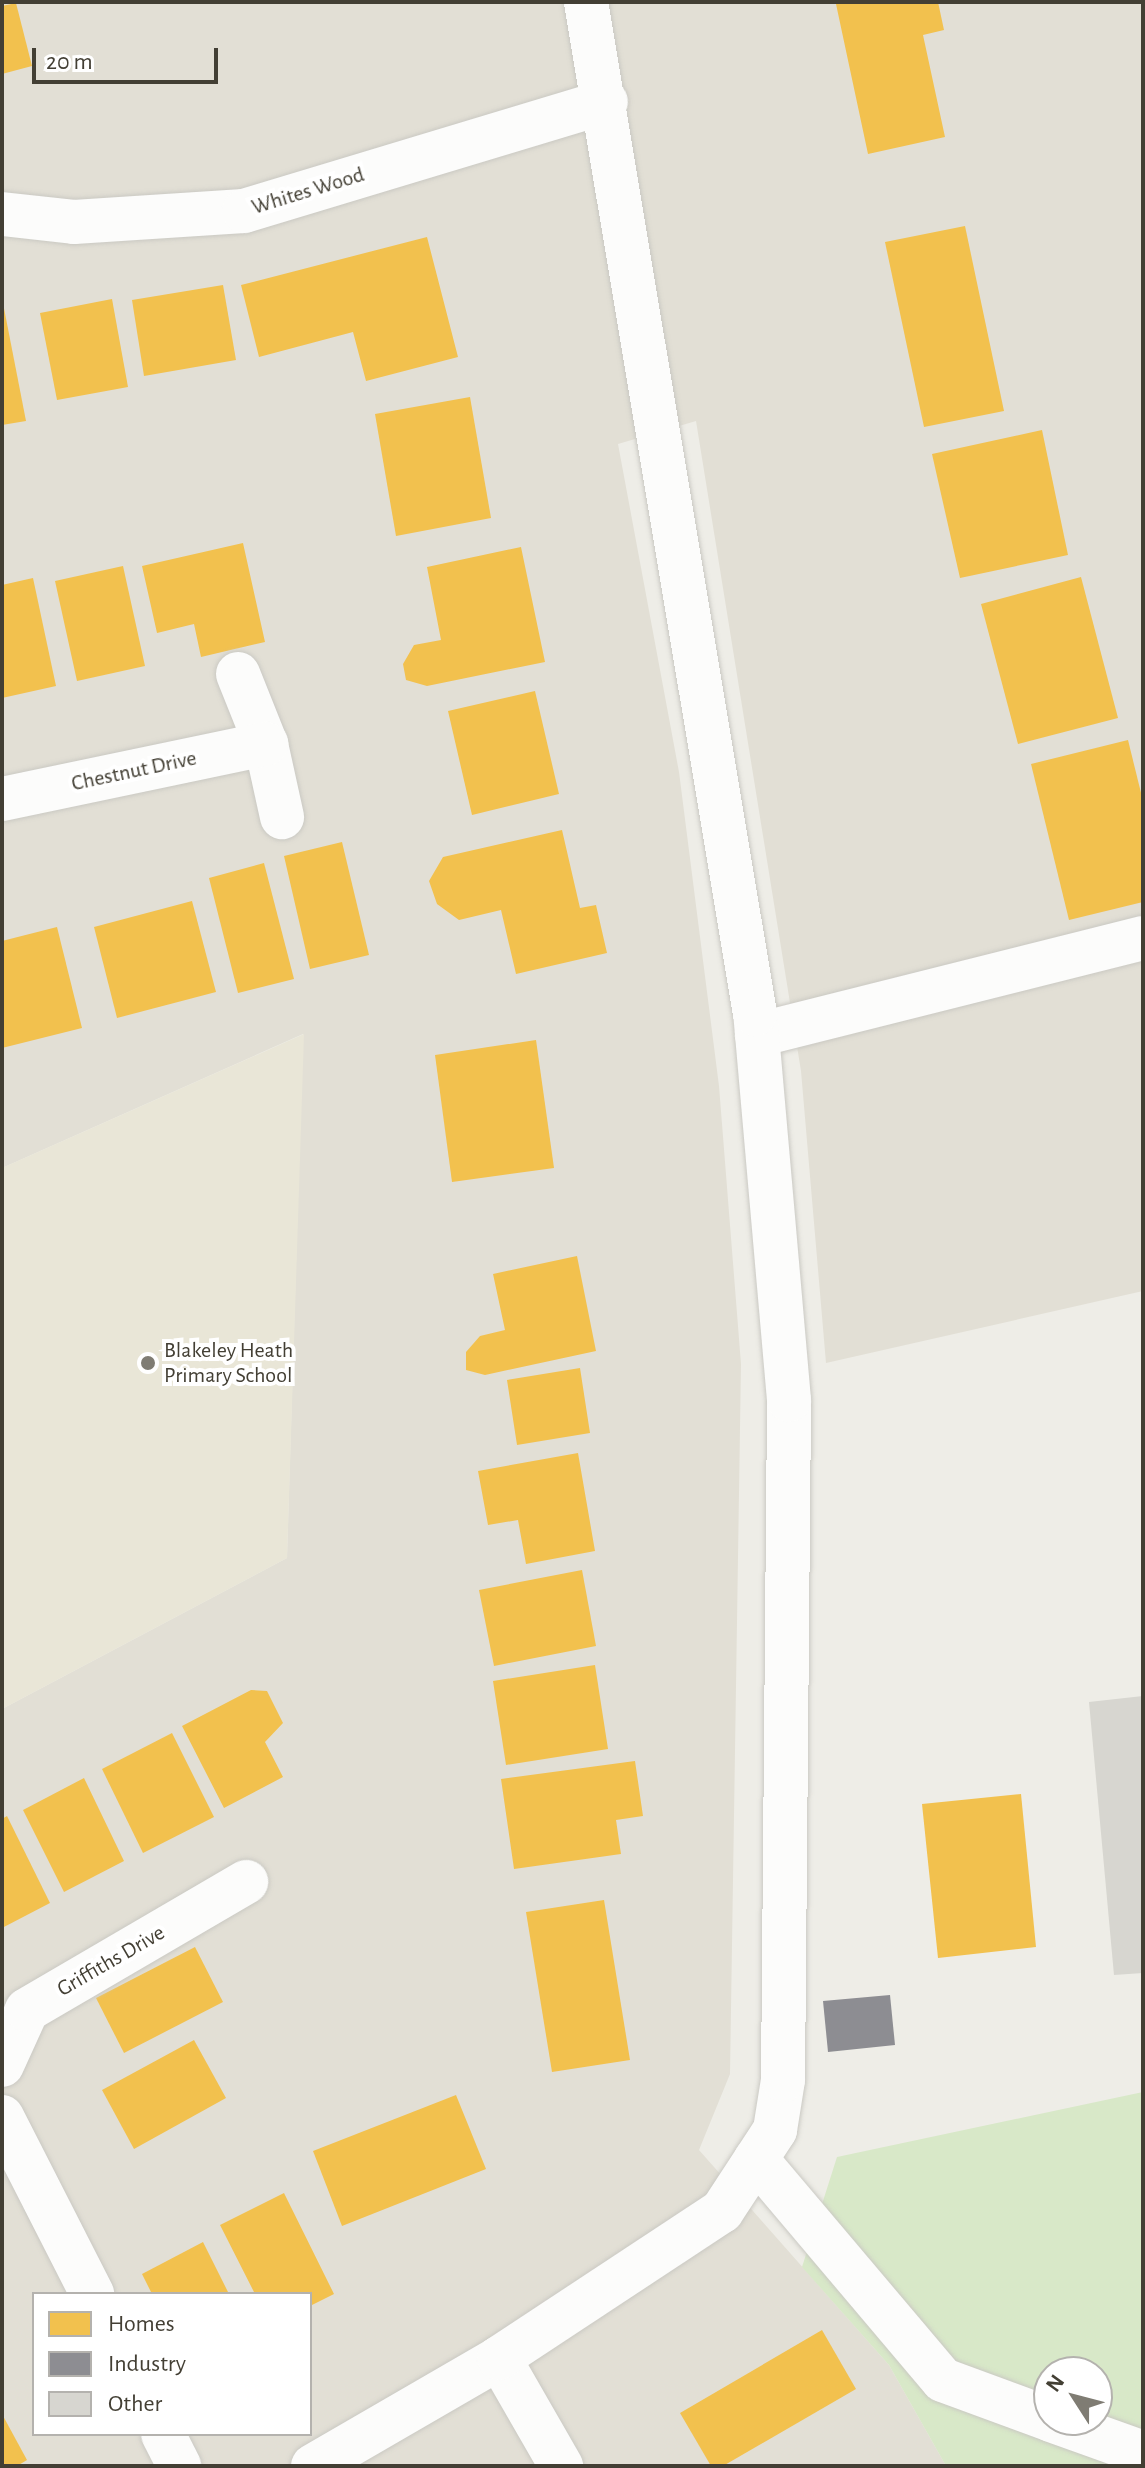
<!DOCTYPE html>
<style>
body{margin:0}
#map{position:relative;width:1145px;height:2468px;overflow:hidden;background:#eeede7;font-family:"Alegreya Sans",sans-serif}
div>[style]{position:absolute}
.residential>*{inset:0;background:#e2dfd5}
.education>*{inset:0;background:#e9e6d7}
.green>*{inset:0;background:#d8e8c8}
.homes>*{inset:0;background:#f2c14e}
.industry>*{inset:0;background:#8d8d92}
.building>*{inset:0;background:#d7d6d0}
.roads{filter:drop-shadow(0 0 2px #cac9c3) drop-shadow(0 0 2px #cac9c3)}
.minor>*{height:44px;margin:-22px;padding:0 22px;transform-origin:22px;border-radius:22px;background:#fcfcfb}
.dots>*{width:22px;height:22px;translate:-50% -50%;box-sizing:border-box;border:4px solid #fff;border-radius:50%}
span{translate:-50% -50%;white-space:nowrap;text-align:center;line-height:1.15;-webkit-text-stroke:8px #fff;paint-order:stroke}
.street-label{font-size:22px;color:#433f34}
.poi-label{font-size:22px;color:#433f34}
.left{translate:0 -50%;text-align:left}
.frame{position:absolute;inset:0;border:4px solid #433f34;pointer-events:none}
.legend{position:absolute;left:32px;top:2292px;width:280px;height:144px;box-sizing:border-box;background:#fff;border:2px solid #b4b2ae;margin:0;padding:10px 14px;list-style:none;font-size:24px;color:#433f34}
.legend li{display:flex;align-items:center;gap:16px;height:40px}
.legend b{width:40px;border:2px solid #b4b2ae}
.north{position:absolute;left:1033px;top:2356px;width:80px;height:80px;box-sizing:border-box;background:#fff;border:2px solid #b4b2ae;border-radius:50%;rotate:306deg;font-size:22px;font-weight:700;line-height:32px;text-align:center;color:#433f34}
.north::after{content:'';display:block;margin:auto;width:28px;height:36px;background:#7f7c73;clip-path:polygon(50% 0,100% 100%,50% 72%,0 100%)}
.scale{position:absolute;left:32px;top:48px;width:186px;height:36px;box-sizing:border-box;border:4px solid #433f34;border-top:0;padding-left:10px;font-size:24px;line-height:28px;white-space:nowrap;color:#433f34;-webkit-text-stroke:6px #fff;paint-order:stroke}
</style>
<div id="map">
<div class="residential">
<div style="clip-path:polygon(evenodd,2px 2px,1143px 2px,1143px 1291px,826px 1363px,801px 1071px,696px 421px,618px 444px,679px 772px,719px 1086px,741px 1364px,730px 2074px,699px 2150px,889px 2365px,946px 2466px,2px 2466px,2px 1709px,287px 1558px,303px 1034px,2px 1168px,2px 2px,34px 2294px,310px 2294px,310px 2434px,34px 2434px,34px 2294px)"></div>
</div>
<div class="education">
<div style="clip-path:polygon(304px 1034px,287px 1558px,2px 1709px,2px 1168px)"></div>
</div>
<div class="green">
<div style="clip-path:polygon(evenodd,1143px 2092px,1143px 2466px,946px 2466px,889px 2365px,802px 2267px,837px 2157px,1143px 2092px,1049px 2372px,1097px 2372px,1097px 2420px,1049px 2420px,1049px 2372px)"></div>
</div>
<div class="homes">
<div style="clip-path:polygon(846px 2px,938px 2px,944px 30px,923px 35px,945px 137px,868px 154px,836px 4px)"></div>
<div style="clip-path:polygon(16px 3px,32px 66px,2px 74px,2px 6px)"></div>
<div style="clip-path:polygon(965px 226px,1004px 411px,924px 427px,885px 242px)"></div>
<div style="clip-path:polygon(427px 237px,458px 357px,366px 381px,353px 332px,259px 357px,241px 285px)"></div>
<div style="clip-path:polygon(223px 285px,236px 360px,144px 376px,132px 300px)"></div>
<div style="clip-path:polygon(2px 298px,26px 421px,2px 425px)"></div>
<div style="clip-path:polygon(112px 299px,128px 387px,57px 400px,40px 313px)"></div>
<div style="clip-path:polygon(470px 397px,491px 518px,396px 536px,375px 414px)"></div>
<div style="clip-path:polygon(1042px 430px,1068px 555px,960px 578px,932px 454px)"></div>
<div style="clip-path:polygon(243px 543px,265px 642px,201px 657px,194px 624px,157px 633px,142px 566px)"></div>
<div style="clip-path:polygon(521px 547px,545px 662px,427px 686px,406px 680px,403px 664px,414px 645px,441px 640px,427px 567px)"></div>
<div style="clip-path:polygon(123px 566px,145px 666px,77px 681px,55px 581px)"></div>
<div style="clip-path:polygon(1081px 577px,1118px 718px,1018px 744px,981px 604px)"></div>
<div style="clip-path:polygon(33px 578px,56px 686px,2px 698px,2px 585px)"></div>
<div style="clip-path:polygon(535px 691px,559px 794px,472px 815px,448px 711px)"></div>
<div style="clip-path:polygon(1128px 740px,1143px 801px,1143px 902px,1069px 920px,1031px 764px)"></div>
<div style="clip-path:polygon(562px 830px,580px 908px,596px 905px,607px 953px,516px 974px,501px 910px,459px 920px,437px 904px,429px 881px,443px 857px)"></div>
<div style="clip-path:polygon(342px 842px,369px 955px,310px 969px,284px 856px)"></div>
<div style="clip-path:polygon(264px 863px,294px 979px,238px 993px,209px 878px)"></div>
<div style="clip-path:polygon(192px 901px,216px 992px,117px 1018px,94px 927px)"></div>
<div style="clip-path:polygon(57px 927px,82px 1028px,2px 1048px,2px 941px)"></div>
<div style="clip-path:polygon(536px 1040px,554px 1168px,452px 1182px,435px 1055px)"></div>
<div style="clip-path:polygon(577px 1256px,596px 1351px,485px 1375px,466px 1370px,466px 1352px,480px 1336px,505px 1330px,493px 1274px)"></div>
<div style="clip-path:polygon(580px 1368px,590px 1433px,517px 1445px,507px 1380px)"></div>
<div style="clip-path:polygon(578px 1453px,595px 1551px,526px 1564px,518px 1520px,488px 1525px,478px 1471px)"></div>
<div style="clip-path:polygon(582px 1570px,596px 1646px,494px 1666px,479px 1590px)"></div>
<div style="clip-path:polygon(595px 1665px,608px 1749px,506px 1765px,493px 1681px)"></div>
<div style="clip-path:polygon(251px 1690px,267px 1691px,283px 1723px,265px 1742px,283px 1777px,224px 1808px,182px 1726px)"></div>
<div style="clip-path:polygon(172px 1733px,214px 1817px,143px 1853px,102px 1769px)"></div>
<div style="clip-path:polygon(635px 1761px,643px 1816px,616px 1820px,621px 1854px,514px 1869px,501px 1779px)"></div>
<div style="clip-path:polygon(84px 1778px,124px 1861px,64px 1892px,23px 1810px)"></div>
<div style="clip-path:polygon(1021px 1794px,1036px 1947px,938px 1958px,922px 1804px)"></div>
<div style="clip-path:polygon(7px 1816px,50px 1903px,2px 1928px,2px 1819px)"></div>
<div style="clip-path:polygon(604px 1900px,630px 2060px,552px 2072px,526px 1912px)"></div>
<div style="clip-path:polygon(195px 1947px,223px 2002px,124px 2053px,96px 1998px)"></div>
<div style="clip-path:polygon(194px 2040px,226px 2098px,134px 2149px,102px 2090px)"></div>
<div style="clip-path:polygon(456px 2095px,486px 2169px,342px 2226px,313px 2151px)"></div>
<div style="clip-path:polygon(284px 2193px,334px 2294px,310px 2306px,310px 2294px,255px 2294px,220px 2225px)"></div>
<div style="clip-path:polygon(203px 2242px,229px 2294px,152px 2294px,142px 2274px)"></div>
<div style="clip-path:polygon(822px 2330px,856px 2389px,723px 2466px,711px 2466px,680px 2413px)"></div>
<div style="clip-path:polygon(2px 2414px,27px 2460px,17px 2466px,2px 2466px)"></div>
</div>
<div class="industry">
<div style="clip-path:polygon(890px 1995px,895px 2045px,828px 2052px,823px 2001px)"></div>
</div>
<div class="building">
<div style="clip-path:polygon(1143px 1696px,1143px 1973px,1114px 1975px,1089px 1702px)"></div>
</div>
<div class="roads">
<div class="minor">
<div style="left:2px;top:214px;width:72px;rotate:6.3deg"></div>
<div style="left:74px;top:222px;width:170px;rotate:-3.7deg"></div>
<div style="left:244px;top:211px;width:378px;rotate:-16.8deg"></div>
<div style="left:238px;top:674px;width:75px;rotate:68.2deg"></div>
<div style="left:266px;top:744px;width:75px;rotate:77.6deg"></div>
<div style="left:2px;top:799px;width:270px;rotate:-11.8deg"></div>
<div style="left:757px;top:1035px;width:398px;rotate:-14.1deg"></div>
<div style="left:2px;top:2065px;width:60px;rotate:-65.6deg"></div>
<div style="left:27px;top:2010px;width:254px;rotate:-30.3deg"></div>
<div style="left:2px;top:2117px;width:199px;rotate:63deg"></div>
<div style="left:756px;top:2159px;width:289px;rotate:49.8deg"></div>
<div style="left:943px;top:2380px;width:113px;rotate:20.2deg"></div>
<div style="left:499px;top:2358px;width:125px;rotate:60.1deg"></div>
<div style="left:1051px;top:2420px;width:98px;rotate:19.7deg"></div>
<div style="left:163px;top:2434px;width:36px;rotate:63deg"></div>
<div style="left:313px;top:2466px;width:215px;rotate:-30.1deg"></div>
<div style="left:499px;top:2358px;width:267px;rotate:-33.4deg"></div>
<div style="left:722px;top:2211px;width:97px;rotate:-56.8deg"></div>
<div style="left:775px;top:2130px;width:51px;rotate:-80.9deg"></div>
<div style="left:783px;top:2080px;width:680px;rotate:-89.49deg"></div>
<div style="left:789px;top:1400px;width:387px;rotate:-95deg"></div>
<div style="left:755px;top:1014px;width:1026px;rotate:-99.48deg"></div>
</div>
</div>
<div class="dots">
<div style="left:148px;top:1363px;background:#7f7c73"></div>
</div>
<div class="street-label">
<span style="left:308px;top:191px;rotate:-17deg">Whites Wood</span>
<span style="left:134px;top:771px;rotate:-12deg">Chestnut Drive</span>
<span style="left:111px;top:1961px;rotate:-30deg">Griffiths Drive</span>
</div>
<div class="poi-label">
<span class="left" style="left:164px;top:1363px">Blakeley Heath<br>Primary School</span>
</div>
<div class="frame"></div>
<ul class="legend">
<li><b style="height:22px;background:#f2c14e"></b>Homes</li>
<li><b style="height:22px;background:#8d8d92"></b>Industry</li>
<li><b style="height:22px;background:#d7d6d0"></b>Other</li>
</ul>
<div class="north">N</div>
<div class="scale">20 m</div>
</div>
